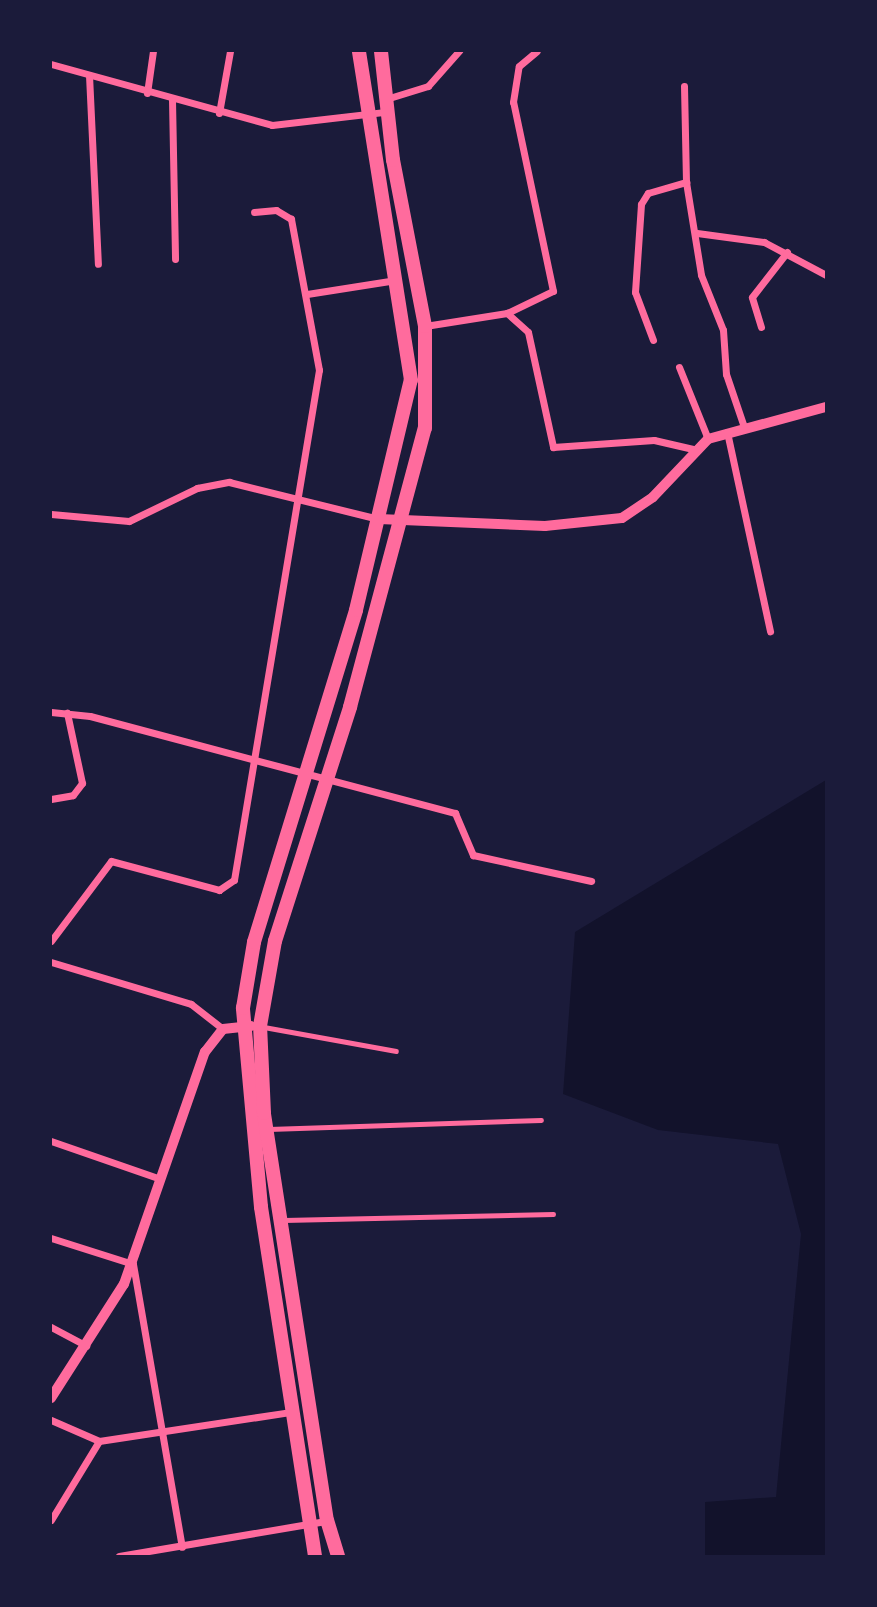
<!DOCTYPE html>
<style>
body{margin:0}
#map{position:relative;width:877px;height:1607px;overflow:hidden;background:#1b1b3a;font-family:Roboto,sans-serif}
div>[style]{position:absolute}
.water>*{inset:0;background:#12122b}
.service>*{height:4.5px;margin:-2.25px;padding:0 2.25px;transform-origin:2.25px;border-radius:2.25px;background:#ff6b9d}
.minor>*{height:7px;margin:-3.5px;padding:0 3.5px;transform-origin:3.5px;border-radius:3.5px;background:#ff6b9d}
.tertiary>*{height:10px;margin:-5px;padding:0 5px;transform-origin:5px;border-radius:5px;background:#ff6b9d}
.trunk>*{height:14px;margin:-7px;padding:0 7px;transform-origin:7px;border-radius:7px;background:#ff6b9d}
span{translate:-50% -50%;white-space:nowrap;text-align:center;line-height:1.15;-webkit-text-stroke:5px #1b1b3a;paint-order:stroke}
.frame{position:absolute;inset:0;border:52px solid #1b1b3a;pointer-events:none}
</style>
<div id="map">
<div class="water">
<div style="clip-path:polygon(826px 780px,826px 1556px,705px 1556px,705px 1502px,776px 1497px,801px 1234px,778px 1144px,658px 1130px,563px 1094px,575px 932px)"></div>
</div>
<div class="service">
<div style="left:264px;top:1027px;width:134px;rotate:10.3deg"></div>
<div style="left:269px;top:1129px;width:272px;rotate:-1.9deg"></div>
<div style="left:284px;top:1220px;width:269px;rotate:-1.3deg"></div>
</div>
<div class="minor">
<div style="left:51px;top:64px;width:229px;rotate:15.4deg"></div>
<div style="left:272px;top:125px;width:114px;rotate:-6.6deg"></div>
<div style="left:89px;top:75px;width:189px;rotate:87.3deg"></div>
<div style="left:684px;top:86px;width:96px;rotate:88.8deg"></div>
<div style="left:686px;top:182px;width:94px;rotate:80.8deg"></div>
<div style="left:701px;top:275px;width:59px;rotate:68.2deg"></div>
<div style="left:723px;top:330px;width:44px;rotate:86.1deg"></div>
<div style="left:726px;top:374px;width:56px;rotate:71.2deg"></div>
<div style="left:147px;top:93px;width:42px;rotate:-81.9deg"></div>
<div style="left:386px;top:99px;width:44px;rotate:-17.2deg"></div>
<div style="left:428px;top:86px;width:47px;rotate:-48.5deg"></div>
<div style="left:172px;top:100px;width:159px;rotate:88.9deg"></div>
<div style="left:219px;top:113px;width:63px;rotate:-79.9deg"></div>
<div style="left:697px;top:233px;width:68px;rotate:7.7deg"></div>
<div style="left:764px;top:242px;width:70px;rotate:28deg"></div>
<div style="left:307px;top:294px;width:90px;rotate:-8.9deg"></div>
<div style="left:507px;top:313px;width:28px;rotate:42deg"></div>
<div style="left:528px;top:332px;width:118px;rotate:77.7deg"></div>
<div style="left:553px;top:447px;width:101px;rotate:-4deg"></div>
<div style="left:654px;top:440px;width:40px;rotate:13deg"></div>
<div style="left:425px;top:326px;width:83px;rotate:-9deg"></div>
<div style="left:507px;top:313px;width:51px;rotate:-25.6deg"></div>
<div style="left:553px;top:291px;width:193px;rotate:-101.9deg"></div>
<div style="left:513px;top:102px;width:36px;rotate:-81deg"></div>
<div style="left:519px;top:66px;width:23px;rotate:-40deg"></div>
<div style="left:761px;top:327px;width:31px;rotate:-107deg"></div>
<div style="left:752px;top:297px;width:57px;rotate:-52.1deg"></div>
<div style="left:653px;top:340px;width:51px;rotate:-110.6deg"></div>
<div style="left:635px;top:292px;width:88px;rotate:-86.1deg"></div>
<div style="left:641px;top:204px;width:13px;rotate:-58deg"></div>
<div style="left:648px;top:193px;width:40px;rotate:-16deg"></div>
<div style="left:679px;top:367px;width:78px;rotate:68.1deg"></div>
<div style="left:727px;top:432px;width:204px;rotate:77.8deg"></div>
<div style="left:51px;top:514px;width:78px;rotate:5.1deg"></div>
<div style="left:129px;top:521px;width:76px;rotate:-25.9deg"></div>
<div style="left:197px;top:488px;width:33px;rotate:-11deg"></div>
<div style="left:229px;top:482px;width:154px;rotate:13.9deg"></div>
<div style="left:51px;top:712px;width:39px;rotate:6deg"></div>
<div style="left:90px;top:716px;width:378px;rotate:14.9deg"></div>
<div style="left:455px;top:813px;width:46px;rotate:66.8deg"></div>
<div style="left:473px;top:855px;width:121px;rotate:12.4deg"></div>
<div style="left:51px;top:799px;width:22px;rotate:-10deg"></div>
<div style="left:73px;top:795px;width:15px;rotate:-53deg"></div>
<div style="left:82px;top:783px;width:72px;rotate:-102.1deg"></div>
<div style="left:51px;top:941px;width:100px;rotate:-53.1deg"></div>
<div style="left:111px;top:861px;width:112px;rotate:15deg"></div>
<div style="left:219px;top:890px;width:18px;rotate:-34deg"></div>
<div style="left:234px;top:880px;width:517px;rotate:-80.54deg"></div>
<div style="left:319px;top:370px;width:154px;rotate:-100.5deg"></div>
<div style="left:291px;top:219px;width:17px;rotate:-149deg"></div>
<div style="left:276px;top:210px;width:22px;rotate:175deg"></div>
<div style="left:51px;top:962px;width:146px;rotate:16.7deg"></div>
<div style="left:191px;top:1004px;width:41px;rotate:38deg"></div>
<div style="left:51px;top:1141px;width:113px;rotate:19.1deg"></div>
<div style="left:51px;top:1238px;width:86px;rotate:17.6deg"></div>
<div style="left:133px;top:1264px;width:287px;rotate:80.2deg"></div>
<div style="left:51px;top:1327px;width:40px;rotate:28deg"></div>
<div style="left:51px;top:1420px;width:52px;rotate:23.6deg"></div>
<div style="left:99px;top:1441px;width:193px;rotate:-8.6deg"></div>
<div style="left:51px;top:1520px;width:92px;rotate:-58.7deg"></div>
<div style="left:119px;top:1556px;width:211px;rotate:-9.6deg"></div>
</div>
<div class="tertiary">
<div style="left:379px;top:519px;width:166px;rotate:2.4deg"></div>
<div style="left:545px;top:526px;width:77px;rotate:-5.9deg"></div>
<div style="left:622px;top:518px;width:37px;rotate:-34deg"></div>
<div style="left:653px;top:497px;width:80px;rotate:-46.5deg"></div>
<div style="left:708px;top:439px;width:122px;rotate:-15.2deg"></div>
<div style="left:51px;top:1398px;width:135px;rotate:-57.4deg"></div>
<div style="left:124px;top:1284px;width:246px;rotate:-70.8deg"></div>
<div style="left:205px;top:1052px;width:29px;rotate:-52deg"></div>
<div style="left:223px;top:1029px;width:28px;rotate:-6deg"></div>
</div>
<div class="trunk">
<div style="left:315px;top:1556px;width:353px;rotate:-98.8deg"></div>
<div style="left:261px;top:1207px;width:200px;rotate:-95.2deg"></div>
<div style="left:243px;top:1008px;width:67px;rotate:-80.5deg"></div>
<div style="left:254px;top:942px;width:347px;rotate:-72.9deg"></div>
<div style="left:356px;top:610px;width:236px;rotate:-76.6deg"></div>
<div style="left:411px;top:380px;width:333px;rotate:-99deg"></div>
<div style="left:338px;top:1556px;width:37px;rotate:-107deg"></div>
<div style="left:327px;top:1521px;width:413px;rotate:-98.8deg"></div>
<div style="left:264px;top:1113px;width:87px;rotate:-92.6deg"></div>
<div style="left:260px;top:1026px;width:86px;rotate:-80deg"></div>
<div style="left:275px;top:941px;width:246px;rotate:-72.2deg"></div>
<div style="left:350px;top:707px;width:289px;rotate:-75deg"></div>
<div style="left:425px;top:428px;width:102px;rotate:-90deg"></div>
<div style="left:425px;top:326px;width:169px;rotate:-100.9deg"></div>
<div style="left:393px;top:160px;width:110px;rotate:-96.3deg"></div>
</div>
<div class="frame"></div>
</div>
